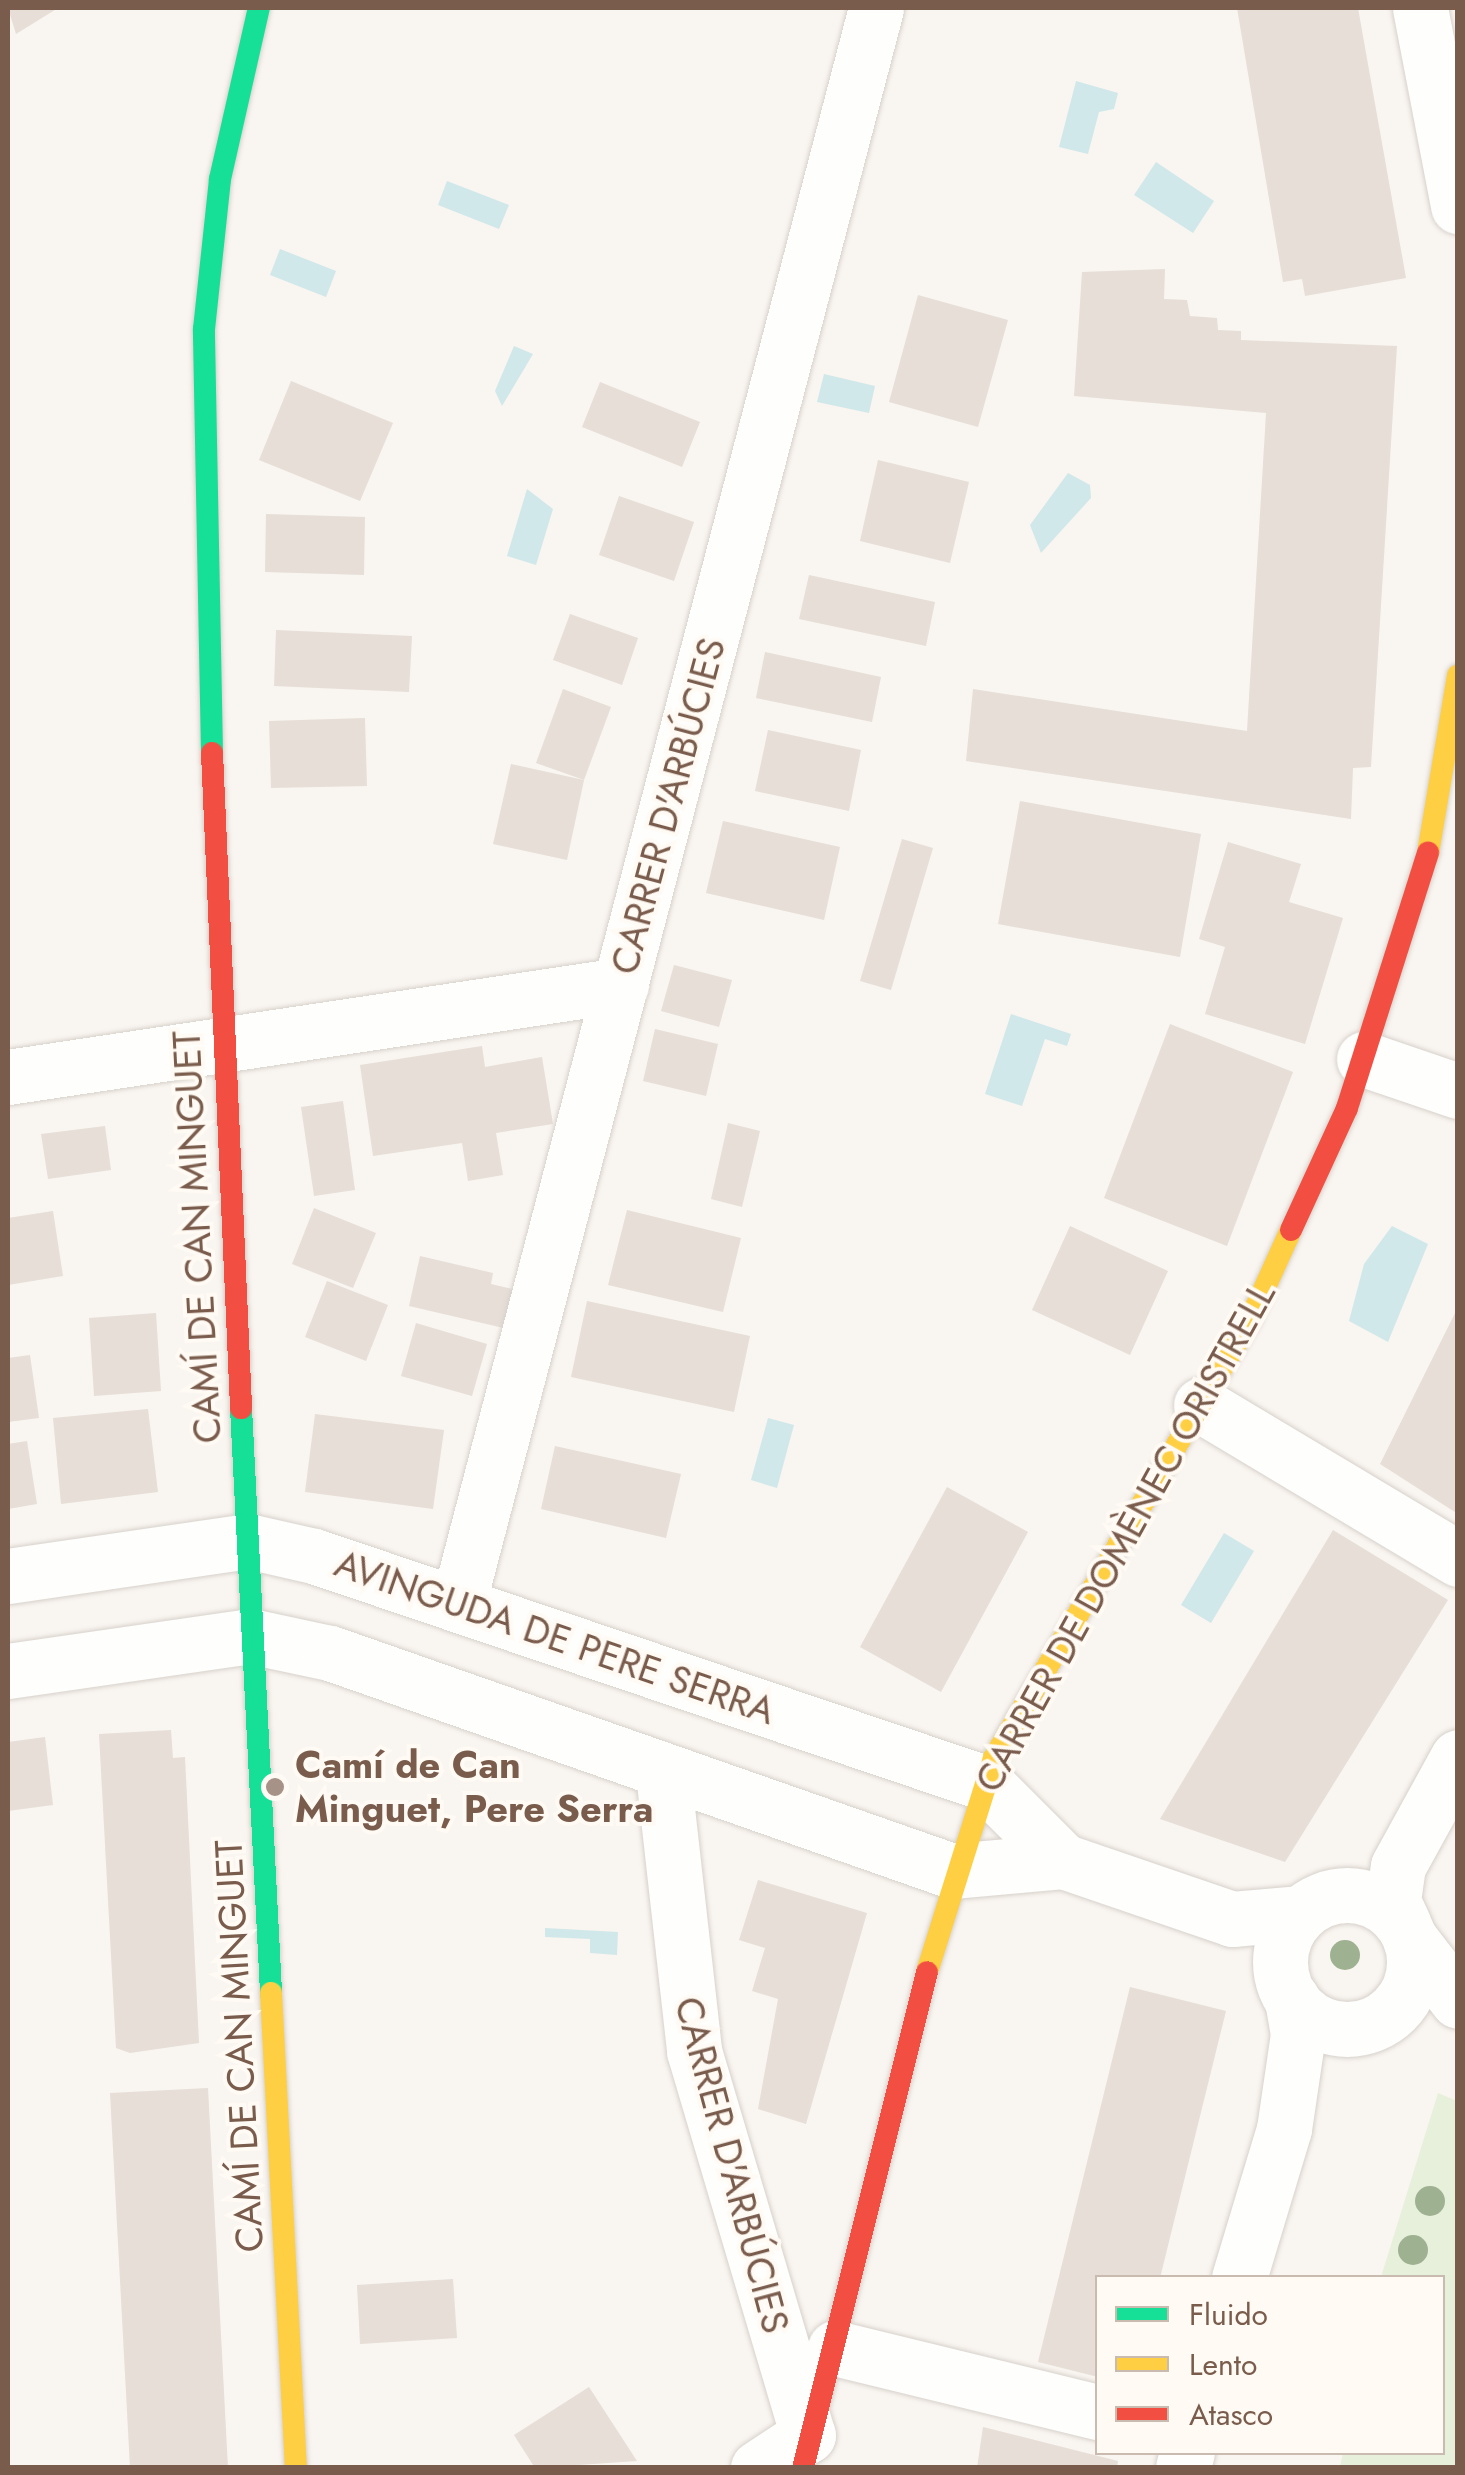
<!DOCTYPE html>
<meta charset="utf-8">
<style>
body{margin:0}
#map{position:relative;width:1465px;height:2475px;overflow:hidden;background:#f9f5f0;font-family:Jost,sans-serif}
div>[style]{position:absolute}
.green>*{inset:0;background:#e7f0db}
.water>*{inset:0;background:#d0e8ea}
.building>*{inset:0;background:#e6ded7}
.roads{filter:drop-shadow(0 0 2px #d7d1cb) drop-shadow(0 0 2px #d7d1cb)}
.street>*{height:55px;margin:-27.5px;padding:0 27.5px;transform-origin:27.5px;border-radius:27.5px;background:#fefefd}
.street>.ring{margin:-27.5px;padding:0;box-sizing:content-box;background:none;border:55px solid #fefefd;border-radius:50%}
.fast>*{height:22px;margin:-11px;padding:0 11px;transform-origin:11px;border-radius:11px;background:#16e098}
.slow>*{height:22px;margin:-11px;padding:0 11px;transform-origin:11px;border-radius:11px;background:#ffcf43}
.jam>*{height:22px;margin:-11px;padding:0 11px;transform-origin:11px;border-radius:11px;background:#f24e42}
.trees>*{width:30px;height:30px;margin:-15px;border-radius:50%;background:#9eb190}
.dots>*{width:28px;height:28px;translate:-50% -50%;box-sizing:border-box;border:5px solid #fffaf3;border-radius:50%}
span{translate:-50% -50%;white-space:nowrap;text-align:center;line-height:1.15;-webkit-text-stroke:8px #fffaf3;paint-order:stroke}
.street-label{font-size:38px;color:#7a5c4d}
.poi-label{font-size:38px;color:#7a5c4d;font-weight:700}
.left{translate:0 -50%;text-align:left}
.frame{position:absolute;inset:0;border:10px solid #7a5c4d;pointer-events:none}
.legend{position:absolute;left:1095px;top:2275px;width:350px;height:180px;box-sizing:border-box;background:#fffaf3;border:2px solid #cabbb1;margin:0;padding:12px 18px;list-style:none;font-size:30px;color:#7a5c4d}
.legend li{display:flex;align-items:center;gap:20px;height:50px}
.legend b{width:50px;border:2px solid #cabbb1}
</style>
<div id="map">
<div class="green">
<div style="clip-path:polygon(1438px 2093px,1457px 2101px,1457px 2467px,1340px 2467px,1343px 2453px,1442px 2452px,1442px 2278px,1381px 2277px)"></div>
</div>
<div class="water">
<div style="clip-path:polygon(1076px 81px,1118px 93px,1114px 109px,1099px 112px,1088px 154px,1059px 147px)"></div>
<div style="clip-path:polygon(1156px 162px,1214px 201px,1193px 233px,1134px 195px)"></div>
<div style="clip-path:polygon(447px 181px,509px 205px,499px 229px,438px 205px)"></div>
<div style="clip-path:polygon(280px 249px,336px 271px,326px 297px,270px 275px)"></div>
<div style="clip-path:polygon(514px 346px,533px 354px,502px 406px,495px 391px)"></div>
<div style="clip-path:polygon(824px 374px,875px 386px,869px 413px,817px 402px)"></div>
<div style="clip-path:polygon(1068px 473px,1090px 485px,1091px 498px,1041px 553px,1030px 525px)"></div>
<div style="clip-path:polygon(527px 489px,553px 509px,536px 565px,507px 556px)"></div>
<div style="clip-path:polygon(1011px 1014px,1071px 1034px,1067px 1046px,1045px 1039px,1022px 1106px,985px 1094px)"></div>
<div style="clip-path:polygon(1392px 1226px,1428px 1244px,1388px 1342px,1349px 1321px,1364px 1264px)"></div>
<div style="clip-path:polygon(768px 1418px,794px 1425px,777px 1488px,751px 1480px)"></div>
<div style="clip-path:polygon(1224px 1533px,1254px 1551px,1211px 1623px,1181px 1605px)"></div>
<div style="clip-path:polygon(545px 1928px,618px 1932px,617px 1955px,590px 1953px,590px 1939px,545px 1937px)"></div>
</div>
<div class="building">
<div style="clip-path:polygon(8px 8px,58px 8px,16px 34px)"></div>
<div style="clip-path:polygon(1237px 8px,1358px 8px,1406px 278px,1305px 296px,1302px 279px,1283px 282px)"></div>
<div style="clip-path:polygon(1165px 269px,1164px 299px,1187px 300px,1190px 316px,1217px 318px,1218px 330px,1241px 331px,1241px 340px,1397px 346px,1371px 767px,1353px 768px,1351px 819px,966px 761px,973px 689px,1247px 731px,1266px 413px,1074px 396px,1082px 272px)"></div>
<div style="clip-path:polygon(918px 295px,1008px 320px,978px 427px,889px 402px)"></div>
<div style="clip-path:polygon(291px 381px,393px 423px,360px 501px,259px 460px)"></div>
<div style="clip-path:polygon(600px 382px,700px 422px,682px 467px,582px 427px)"></div>
<div style="clip-path:polygon(878px 460px,969px 482px,950px 563px,860px 541px)"></div>
<div style="clip-path:polygon(619px 496px,694px 522px,674px 581px,599px 555px)"></div>
<div style="clip-path:polygon(266px 514px,365px 517px,364px 575px,265px 572px)"></div>
<div style="clip-path:polygon(809px 575px,935px 602px,926px 646px,799px 619px)"></div>
<div style="clip-path:polygon(570px 614px,638px 638px,622px 685px,553px 660px)"></div>
<div style="clip-path:polygon(276px 630px,412px 636px,409px 692px,274px 686px)"></div>
<div style="clip-path:polygon(765px 652px,881px 677px,872px 722px,756px 698px)"></div>
<div style="clip-path:polygon(563px 689px,611px 707px,584px 780px,536px 763px)"></div>
<div style="clip-path:polygon(365px 718px,367px 786px,271px 788px,269px 721px)"></div>
<div style="clip-path:polygon(768px 730px,861px 750px,849px 811px,755px 791px)"></div>
<div style="clip-path:polygon(511px 764px,584px 780px,567px 860px,493px 844px)"></div>
<div style="clip-path:polygon(1020px 801px,1201px 834px,1180px 957px,998px 924px)"></div>
<div style="clip-path:polygon(723px 821px,840px 847px,824px 920px,706px 893px)"></div>
<div style="clip-path:polygon(902px 839px,933px 848px,891px 990px,860px 981px)"></div>
<div style="clip-path:polygon(1228px 842px,1301px 864px,1289px 902px,1343px 918px,1305px 1044px,1205px 1014px,1225px 947px,1199px 939px)"></div>
<div style="clip-path:polygon(674px 965px,732px 980px,719px 1027px,661px 1011px)"></div>
<div style="clip-path:polygon(1170px 1024px,1293px 1072px,1227px 1246px,1104px 1198px)"></div>
<div style="clip-path:polygon(655px 1029px,718px 1044px,706px 1096px,643px 1081px)"></div>
<div style="clip-path:polygon(482px 1046px,485px 1067px,542px 1057px,553px 1124px,496px 1133px,503px 1175px,468px 1181px,462px 1143px,373px 1156px,360px 1065px)"></div>
<div style="clip-path:polygon(343px 1101px,355px 1190px,314px 1196px,301px 1107px)"></div>
<div style="clip-path:polygon(728px 1123px,760px 1131px,742px 1207px,711px 1199px)"></div>
<div style="clip-path:polygon(105px 1126px,111px 1170px,48px 1179px,41px 1134px)"></div>
<div style="clip-path:polygon(314px 1208px,376px 1233px,353px 1288px,292px 1264px)"></div>
<div style="clip-path:polygon(627px 1210px,741px 1238px,723px 1312px,608px 1285px)"></div>
<div style="clip-path:polygon(53px 1211px,63px 1276px,8px 1285px,8px 1218px)"></div>
<div style="clip-path:polygon(1070px 1226px,1168px 1271px,1130px 1355px,1032px 1310px)"></div>
<div style="clip-path:polygon(420px 1256px,493px 1273px,491px 1284px,521px 1291px,512px 1330px,409px 1306px)"></div>
<div style="clip-path:polygon(327px 1281px,388px 1305px,366px 1361px,305px 1337px)"></div>
<div style="clip-path:polygon(587px 1301px,750px 1336px,734px 1412px,571px 1377px)"></div>
<div style="clip-path:polygon(1458px 1307px,1458px 1514px,1380px 1464px)"></div>
<div style="clip-path:polygon(156px 1313px,161px 1391px,94px 1396px,89px 1318px)"></div>
<div style="clip-path:polygon(416px 1323px,487px 1344px,472px 1396px,401px 1376px)"></div>
<div style="clip-path:polygon(30px 1355px,39px 1418px,8px 1422px,8px 1358px)"></div>
<div style="clip-path:polygon(148px 1409px,158px 1492px,61px 1504px,53px 1418px)"></div>
<div style="clip-path:polygon(315px 1414px,444px 1430px,433px 1509px,305px 1492px)"></div>
<div style="clip-path:polygon(27px 1441px,37px 1504px,8px 1509px,8px 1444px)"></div>
<div style="clip-path:polygon(555px 1446px,681px 1474px,666px 1538px,541px 1509px)"></div>
<div style="clip-path:polygon(947px 1487px,1028px 1532px,941px 1692px,860px 1647px)"></div>
<div style="clip-path:polygon(1333px 1530px,1448px 1600px,1285px 1862px,1160px 1819px)"></div>
<div style="clip-path:polygon(171px 1730px,173px 1758px,185px 1757px,199px 2043px,130px 2053px,116px 2048px,99px 1734px)"></div>
<div style="clip-path:polygon(45px 1737px,53px 1805px,8px 1811px,8px 1742px)"></div>
<div style="clip-path:polygon(758px 1880px,867px 1913px,806px 2124px,758px 2109px,778px 1999px,752px 1991px,765px 1948px,739px 1940px)"></div>
<div style="clip-path:polygon(1130px 1987px,1226px 2011px,1160px 2278px,1098px 2278px,1098px 2377px,1038px 2362px)"></div>
<div style="clip-path:polygon(208px 2088px,228px 2468px,130px 2468px,110px 2093px)"></div>
<div style="clip-path:polygon(453px 2279px,457px 2338px,360px 2344px,357px 2285px)"></div>
<div style="clip-path:polygon(589px 2387px,637px 2461px,535px 2468px,514px 2435px)"></div>
<div style="clip-path:polygon(983px 2427px,1118px 2461px,1117px 2468px,977px 2468px)"></div>
</div>
<div class="roads">
<div class="street">
<div style="left:1420px;top:8px;width:202px;rotate:79.1deg"></div>
<div style="left:1364px;top:1059px;width:99px;rotate:18.8deg"></div>
<div style="left:8px;top:1077px;width:620px;rotate:-8.54deg"></div>
<div style="left:1201px;top:1405px;width:300px;rotate:30.9deg"></div>
<div style="left:8px;top:1576px;width:243px;rotate:-8.3deg"></div>
<div style="left:248px;top:1541px;width:68px;rotate:12.8deg"></div>
<div style="left:314px;top:1556px;width:708px;rotate:18.69deg"></div>
<div style="left:985px;top:1783px;width:110px;rotate:45deg"></div>
<div style="left:1063px;top:1861px;width:179px;rotate:18.9deg"></div>
<div style="left:1232px;top:1919px;width:67px;rotate:-5.1deg"></div>
<div style="left:458px;top:1604px;width:1650px;rotate:-75.32deg"></div>
<div style="left:8px;top:1671px;width:245px;rotate:-8.2deg"></div>
<div style="left:250px;top:1636px;width:82px;rotate:12deg"></div>
<div style="left:330px;top:1653px;width:659px;rotate:19.31deg"></div>
<div style="left:952px;top:1871px;width:111px;rotate:-5.1deg"></div>
<div style="left:663px;top:1773px;width:280px;rotate:83.6deg"></div>
<div style="left:694px;top:2051px;width:401px;rotate:73.5deg"></div>
<div style="left:808px;top:2435px;width:60px;rotate:146.6deg"></div>
<div class="ring" style="left:1280px;top:1895px;width:79px;height:79px"></div>
<div style="left:1404px;top:1925px;width:26px;rotate:-115deg"></div>
<div style="left:1393px;top:1901px;width:35px;rotate:-82deg"></div>
<div style="left:1398px;top:1866px;width:124px;rotate:-61.2deg"></div>
<div style="left:1410px;top:1939px;width:78px;rotate:52.3deg"></div>
<div style="left:1239px;top:2278px;width:156px;rotate:-73.2deg"></div>
<div style="left:1284px;top:2129px;width:96px;rotate:-81.6deg"></div>
<div style="left:1298px;top:2034px;width:36px;rotate:-100deg"></div>
<div style="left:835px;top:2348px;width:271px;rotate:13.7deg"></div>
<div style="left:1183px;top:2468px;width:16px;rotate:-76deg"></div>
</div>
<div class="fast">
<div style="left:212px;top:753px;width:424px;rotate:-91.1deg"></div>
<div style="left:204px;top:329px;width:151px;rotate:-83.9deg"></div>
<div style="left:220px;top:179px;width:175px;rotate:-77.2deg"></div>
<div style="left:241px;top:1408px;width:586px;rotate:87.06deg"></div>
</div>
<div class="slow">
<div style="left:1428px;top:853px;width:180px;rotate:-80.4deg"></div>
<div style="left:927px;top:1972px;width:224px;rotate:-72.6deg"></div>
<div style="left:994px;top:1758px;width:510px;rotate:-59.71deg"></div>
<div style="left:1251px;top:1318px;width:97px;rotate:-65.6deg"></div>
<div style="left:271px;top:1993px;width:476px;rotate:87deg"></div>
</div>
<div class="jam">
<div style="left:212px;top:753px;width:656px;rotate:87.46deg"></div>
<div style="left:1291px;top:1230px;width:134px;rotate:-65.3deg"></div>
<div style="left:1347px;top:1108px;width:268px;rotate:-72.4deg"></div>
<div style="left:803px;top:2468px;width:511px;rotate:-75.96deg"></div>
</div>
</div>
<div class="trees">
<div style="left:1345px;top:1955px"></div>
<div style="left:1430px;top:2201px"></div>
<div style="left:1413px;top:2250px"></div>
</div>
<div class="dots">
<div style="left:275px;top:1787px;background:#a69286"></div>
</div>
<div class="street-label">
<span style="left:668px;top:806px;rotate:-75deg">CARRER D'ARBÚCIES</span>
<span style="left:197px;top:1237px;rotate:-93deg">CAMÍ DE CAN MINGUET</span>
<span style="left:1125px;top:1537px;rotate:-61deg">CARRER DE DOMÈNEC ORISTRELL</span>
<span style="left:555px;top:1637px;rotate:19deg">AVINGUDA DE PERE SERRA</span>
<span style="left:239px;top:2046px;rotate:-93deg">CAMÍ DE CAN MINGUET</span>
<span style="left:732px;top:2165px;rotate:75deg">CARRER D'ARBÚCIES</span>
</div>
<div class="poi-label">
<span class="left" style="left:295px;top:1787px">Camí de Can<br>Minguet, Pere Serra</span>
</div>
<div class="frame"></div>
<ul class="legend">
<li><b style="height:12px;background:#16e098"></b>Fluido</li>
<li><b style="height:12px;background:#ffcf43"></b>Lento</li>
<li><b style="height:12px;background:#f24e42"></b>Atasco</li>
</ul>
</div>
